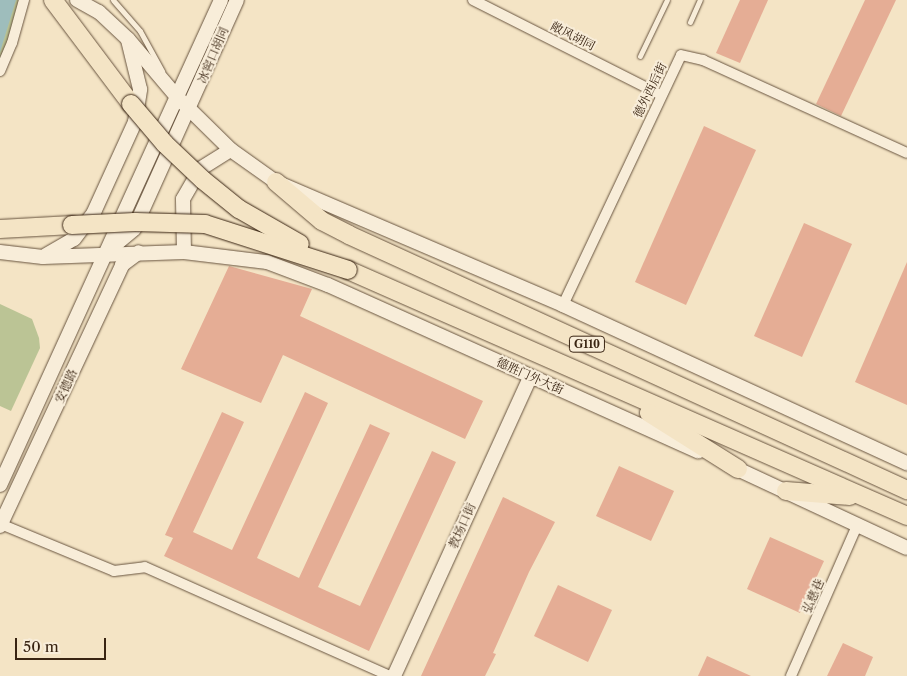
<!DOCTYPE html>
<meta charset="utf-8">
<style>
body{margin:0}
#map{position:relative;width:907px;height:676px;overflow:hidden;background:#f4e4c5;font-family:"Libre Caslon Text","Noto Serif SC",serif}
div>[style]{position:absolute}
.green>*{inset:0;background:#bbc495}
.water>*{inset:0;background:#9ebdbc}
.building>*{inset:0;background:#e5ad95}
.roads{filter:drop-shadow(0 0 1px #68543f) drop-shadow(0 0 1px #68543f)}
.lane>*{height:5px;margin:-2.5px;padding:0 2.5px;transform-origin:2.5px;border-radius:2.5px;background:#f8edd9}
.street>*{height:10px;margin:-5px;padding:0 5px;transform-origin:5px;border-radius:5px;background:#f8edd9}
.secondary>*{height:14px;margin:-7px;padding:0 7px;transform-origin:7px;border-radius:7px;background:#f8edd9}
.highway>*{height:18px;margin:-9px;padding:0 9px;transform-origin:9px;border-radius:9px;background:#f4e4c5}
.bridges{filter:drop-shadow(0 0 1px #392412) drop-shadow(0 0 1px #392412)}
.highway-bridge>*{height:18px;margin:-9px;padding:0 9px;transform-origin:9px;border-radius:9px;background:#f4e4c5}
span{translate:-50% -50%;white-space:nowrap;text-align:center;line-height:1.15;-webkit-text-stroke:4px #f8edd9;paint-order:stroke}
.shield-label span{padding:1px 4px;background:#f8edd9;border:1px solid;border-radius:4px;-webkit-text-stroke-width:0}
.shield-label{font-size:11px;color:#392412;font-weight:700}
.street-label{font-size:12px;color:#392412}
.scale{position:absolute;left:15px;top:638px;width:91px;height:22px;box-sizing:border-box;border:2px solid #392412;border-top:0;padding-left:6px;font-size:15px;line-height:18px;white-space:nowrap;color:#392412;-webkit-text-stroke:4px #f8edd9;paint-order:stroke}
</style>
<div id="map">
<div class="green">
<div style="clip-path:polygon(0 0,20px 0,10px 40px,0 61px)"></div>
<div style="clip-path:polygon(0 304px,32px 319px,39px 338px,40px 348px,11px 411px,0 406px)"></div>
</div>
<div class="water">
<div style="clip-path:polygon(0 0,16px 0,0 52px)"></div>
</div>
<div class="building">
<div style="clip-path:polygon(740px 0,768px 0,740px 63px,716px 53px)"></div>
<div style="clip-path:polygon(865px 0,896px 0,841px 116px,816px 104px)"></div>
<div style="clip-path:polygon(704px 126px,756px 150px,686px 305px,635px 282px)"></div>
<div style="clip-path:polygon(804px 223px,852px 244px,802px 357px,754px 336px)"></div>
<div style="clip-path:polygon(907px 262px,907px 405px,855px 382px)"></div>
<div style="clip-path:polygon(229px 266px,312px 289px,300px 316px,483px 401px,465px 439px,283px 355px,261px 403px,181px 369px)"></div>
<div style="clip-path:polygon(305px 392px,328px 403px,257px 558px,299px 578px,370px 424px,390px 433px,318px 587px,360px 606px,432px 451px,456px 462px,369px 651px,164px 556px,173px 538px,165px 535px,222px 412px,244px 422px,193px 532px,232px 550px)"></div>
<div style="clip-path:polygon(619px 466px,674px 491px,651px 541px,596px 516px)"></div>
<div style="clip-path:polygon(503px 497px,555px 522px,529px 572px,493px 653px,496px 654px,485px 676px,421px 676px)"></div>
<div style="clip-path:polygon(770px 537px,824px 561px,800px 613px,747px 589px)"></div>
<div style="clip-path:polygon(558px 585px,612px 610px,588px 662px,534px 636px)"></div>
<div style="clip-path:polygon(843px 643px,873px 657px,865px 676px,827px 676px)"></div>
<div style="clip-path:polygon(707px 656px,751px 676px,698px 676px)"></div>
</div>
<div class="roads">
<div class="lane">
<div style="left:113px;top:0;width:41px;rotate:48.9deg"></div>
<div style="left:140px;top:31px;width:46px;rotate:61.2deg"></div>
<div style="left:690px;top:22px;width:24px;rotate:-66deg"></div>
<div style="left:640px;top:56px;width:62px;rotate:-64.3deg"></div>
</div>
<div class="street">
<div style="left:473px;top:0;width:211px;rotate:26.8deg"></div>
<div style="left:0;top:71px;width:30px;rotate:-67deg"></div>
<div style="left:12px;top:43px;width:45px;rotate:-74.4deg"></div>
<div style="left:563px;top:305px;width:276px;rotate:-64.7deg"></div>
<div style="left:681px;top:55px;width:23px;rotate:13deg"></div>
<div style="left:703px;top:60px;width:224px;rotate:24.5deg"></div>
<div style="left:3px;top:525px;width:120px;rotate:22.5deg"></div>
<div style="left:114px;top:571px;width:31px;rotate:-7deg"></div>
<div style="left:145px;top:567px;width:268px;rotate:24deg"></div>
<div style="left:791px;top:676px;width:164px;rotate:-66.3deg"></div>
</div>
<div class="secondary">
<div style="left:77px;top:0;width:25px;rotate:29deg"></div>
<div style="left:99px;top:12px;width:40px;rotate:43deg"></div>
<div style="left:128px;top:39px;width:76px;rotate:49.8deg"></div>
<div style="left:177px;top:97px;width:76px;rotate:44.5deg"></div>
<div style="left:231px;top:150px;width:55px;rotate:35.4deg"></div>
<div style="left:276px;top:182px;width:312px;rotate:23.2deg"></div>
<div style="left:563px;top:305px;width:379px;rotate:24.7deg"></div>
<div style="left:109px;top:250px;width:33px;rotate:-40deg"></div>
<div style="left:134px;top:229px;width:251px;rotate:-65.8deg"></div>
<div style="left:0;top:252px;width:43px;rotate:6.6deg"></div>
<div style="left:43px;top:257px;width:141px;rotate:-2deg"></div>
<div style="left:184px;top:252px;width:84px;rotate:6.9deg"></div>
<div style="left:267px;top:262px;width:65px;rotate:20.7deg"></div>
<div style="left:328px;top:285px;width:406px;rotate:24.2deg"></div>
<div style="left:184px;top:252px;width:53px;rotate:-91.1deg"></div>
<div style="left:183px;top:199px;width:34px;rotate:-60deg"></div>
<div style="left:200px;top:169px;width:36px;rotate:-32deg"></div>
<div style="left:46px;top:255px;width:32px;rotate:-30deg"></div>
<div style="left:74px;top:239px;width:34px;rotate:-53deg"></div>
<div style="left:94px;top:212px;width:99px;rotate:-65.5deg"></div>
<div style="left:135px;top:122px;width:33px;rotate:-81deg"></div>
<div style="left:140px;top:89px;width:50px;rotate:-103.8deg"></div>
<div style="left:729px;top:465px;width:196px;rotate:25deg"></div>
<div style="left:0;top:485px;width:533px;rotate:-65.5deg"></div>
<div style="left:0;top:526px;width:288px;rotate:-64.9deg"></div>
<div style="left:122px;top:265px;width:21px;rotate:-37deg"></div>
<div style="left:394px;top:676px;width:328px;rotate:-65.5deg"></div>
</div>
<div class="highway">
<div style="left:53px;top:0;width:130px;rotate:53.1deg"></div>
<div style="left:276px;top:182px;width:60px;rotate:40.3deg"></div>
<div style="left:322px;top:221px;width:30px;rotate:27deg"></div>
<div style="left:349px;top:235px;width:614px;rotate:24.56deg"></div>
<div style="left:0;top:229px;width:72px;rotate:-3.2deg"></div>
<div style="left:348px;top:270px;width:611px;rotate:23.75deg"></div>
<div style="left:649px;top:413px;width:105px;rotate:32.2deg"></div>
<div style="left:786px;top:491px;width:64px;rotate:4.5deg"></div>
</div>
</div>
<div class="bridges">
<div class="highway-bridge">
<div style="left:131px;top:104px;width:52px;rotate:49.6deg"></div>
<div style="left:165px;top:144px;width:52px;rotate:43.5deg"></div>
<div style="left:203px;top:180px;width:46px;rotate:38.9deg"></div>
<div style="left:239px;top:209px;width:70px;rotate:29.8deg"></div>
<div style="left:72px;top:225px;width:63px;rotate:-2.7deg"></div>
<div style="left:135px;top:222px;width:70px;rotate:1.6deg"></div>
<div style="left:205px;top:224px;width:150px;rotate:17.8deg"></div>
</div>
</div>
<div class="shield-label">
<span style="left:587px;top:344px">G110</span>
</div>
<div class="street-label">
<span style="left:573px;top:36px;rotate:27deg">敞风胡同</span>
<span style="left:213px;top:55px;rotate:-67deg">冰窖口胡同</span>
<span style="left:650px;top:90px;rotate:-64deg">德外西后街</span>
<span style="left:530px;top:376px;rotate:24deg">德胜门外大街</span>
<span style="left:66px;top:386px;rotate:-65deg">安德路</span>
<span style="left:462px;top:526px;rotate:-66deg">教场口街</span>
<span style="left:813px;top:596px;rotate:-66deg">弘慈巷</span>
</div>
<div class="scale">50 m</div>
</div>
